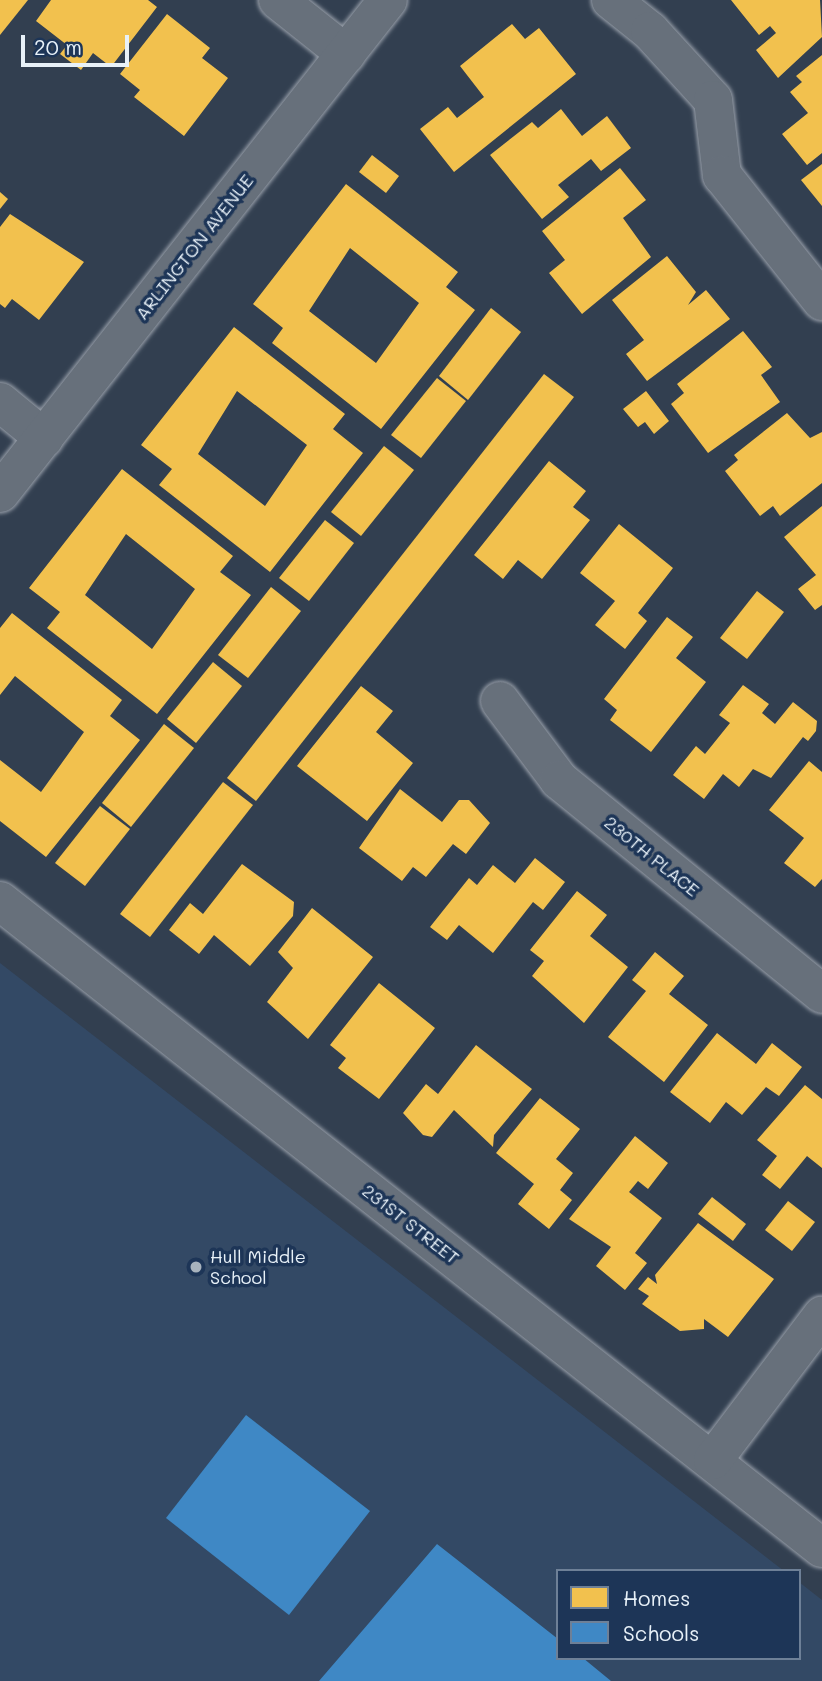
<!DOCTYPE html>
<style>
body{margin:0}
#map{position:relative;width:822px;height:1681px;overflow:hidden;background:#323f50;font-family:Mali,sans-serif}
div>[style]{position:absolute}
.built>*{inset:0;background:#334965}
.homes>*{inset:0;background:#f2c14e}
.schools>*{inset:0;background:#3f88c5}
.roads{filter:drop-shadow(0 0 2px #99a0aa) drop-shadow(0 0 2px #99a0aa)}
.minor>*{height:38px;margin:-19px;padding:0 19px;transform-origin:19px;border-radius:19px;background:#67707b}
.major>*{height:38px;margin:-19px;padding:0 19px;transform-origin:19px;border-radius:19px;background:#67707b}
.dots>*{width:19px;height:19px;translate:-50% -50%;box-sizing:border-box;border:4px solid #1d3557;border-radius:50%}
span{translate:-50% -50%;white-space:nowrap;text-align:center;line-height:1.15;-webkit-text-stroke:7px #1d3557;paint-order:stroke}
.street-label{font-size:18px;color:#e8f1f8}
.poi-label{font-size:18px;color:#e8f1f8}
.left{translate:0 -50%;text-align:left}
.legend{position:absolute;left:556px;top:1569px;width:245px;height:91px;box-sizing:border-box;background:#1d3557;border:2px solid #6e8097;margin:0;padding:9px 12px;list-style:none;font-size:21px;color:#e8f1f8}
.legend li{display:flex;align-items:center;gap:14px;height:35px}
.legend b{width:35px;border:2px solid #6e8097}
.scale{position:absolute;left:21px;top:35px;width:108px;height:32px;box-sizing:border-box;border:4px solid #e8f1f8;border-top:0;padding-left:9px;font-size:21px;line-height:24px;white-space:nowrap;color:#e8f1f8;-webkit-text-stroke:5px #1d3557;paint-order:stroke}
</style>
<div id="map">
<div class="built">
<div style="clip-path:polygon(0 963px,784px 1571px,558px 1571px,558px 1658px,799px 1658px,799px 1582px,822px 1600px,822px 1681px,0 1681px)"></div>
</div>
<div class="homes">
<div style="clip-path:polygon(0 0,28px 0,0 35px)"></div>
<div style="clip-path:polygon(51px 0,148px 0,157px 7px,111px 67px,93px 53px,81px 70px,60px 54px,67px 45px,36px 21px)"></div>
<div style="clip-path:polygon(731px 0,820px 0,822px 37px,778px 78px,756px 50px,776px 33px,770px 26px,759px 35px)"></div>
<div style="clip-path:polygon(167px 14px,210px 48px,202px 58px,228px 78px,184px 136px,134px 97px,140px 90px,120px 74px)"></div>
<div style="clip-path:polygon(512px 24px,525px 39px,539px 28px,576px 74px,454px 172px,420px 129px,448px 107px,457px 118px,484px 97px,460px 66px)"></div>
<div style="clip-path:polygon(822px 55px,822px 153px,807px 165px,782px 134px,808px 113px,790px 92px,802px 82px,796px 76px)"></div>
<div style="clip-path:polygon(561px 109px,582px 136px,607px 116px,631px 148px,601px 171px,591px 159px,558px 185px,569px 197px,542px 219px,490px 155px,532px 122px,538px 128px)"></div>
<div style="clip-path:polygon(372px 155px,399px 176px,386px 193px,359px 172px)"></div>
<div style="clip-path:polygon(822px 164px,822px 206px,801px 180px)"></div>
<div style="clip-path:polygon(620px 168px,646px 200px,623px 218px,651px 257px,582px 314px,549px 273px,565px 260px,542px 231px)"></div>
<div style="clip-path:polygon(evenodd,346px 184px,458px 272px,446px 287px,475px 310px,381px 429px,272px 343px,283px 328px,253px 304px,346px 184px,350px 248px,419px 303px,376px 363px,309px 311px,350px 248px)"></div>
<div style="clip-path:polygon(0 192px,8px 199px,0 209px)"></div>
<div style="clip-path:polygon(10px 214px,84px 262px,39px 320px,12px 299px,5px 308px,0 304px,0 227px)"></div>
<div style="clip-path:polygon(667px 256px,696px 292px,688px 305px,706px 290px,730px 319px,647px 381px,626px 354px,644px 340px,612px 300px)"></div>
<div style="clip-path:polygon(491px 308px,521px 332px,468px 400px,439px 376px)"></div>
<div style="clip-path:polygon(evenodd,234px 327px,345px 414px,333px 429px,363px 453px,270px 572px,159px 485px,172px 469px,141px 445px,234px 327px,237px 391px,307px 445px,265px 506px,198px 454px,237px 391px)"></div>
<div style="clip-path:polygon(743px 331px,772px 367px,761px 375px,780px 402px,708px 453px,671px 404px,684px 393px,677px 384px)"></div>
<div style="clip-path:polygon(544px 374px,574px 397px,256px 801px,227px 778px)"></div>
<div style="clip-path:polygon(437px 378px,466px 401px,421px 458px,391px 435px)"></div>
<div style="clip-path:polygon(646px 391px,669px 421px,654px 434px,645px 422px,638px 427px,623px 409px)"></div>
<div style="clip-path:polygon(787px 413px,810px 438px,822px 432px,822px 483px,780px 516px,773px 506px,760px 516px,725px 471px,738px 460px,734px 455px)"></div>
<div style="clip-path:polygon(384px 446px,414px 470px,361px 536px,331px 512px)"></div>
<div style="clip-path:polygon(549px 461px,586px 491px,573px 507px,590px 520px,542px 579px,518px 560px,503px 579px,474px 555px)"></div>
<div style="clip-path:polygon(evenodd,122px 469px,233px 556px,220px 572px,251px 595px,157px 714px,47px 628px,60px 612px,29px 588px,122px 469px,126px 534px,195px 589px,152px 649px,85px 595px,126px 534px)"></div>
<div style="clip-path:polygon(822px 506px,822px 605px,815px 610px,798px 589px,816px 575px,784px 537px)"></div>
<div style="clip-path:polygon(325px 520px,354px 543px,309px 601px,279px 578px)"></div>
<div style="clip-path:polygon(619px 524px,673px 568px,638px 613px,647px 621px,625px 649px,595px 625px,615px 601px,580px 573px)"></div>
<div style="clip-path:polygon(271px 587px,301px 611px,248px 678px,218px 655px)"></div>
<div style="clip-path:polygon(757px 591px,784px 612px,747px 659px,720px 638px)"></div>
<div style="clip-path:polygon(12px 613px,122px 700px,110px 716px,140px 740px,46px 857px,0 821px,0 760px,41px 792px,84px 732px,15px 676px,0 695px,0 628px)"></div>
<div style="clip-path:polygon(667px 617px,693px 637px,676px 658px,706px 682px,651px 752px,610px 720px,617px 710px,604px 699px)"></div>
<div style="clip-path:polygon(213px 662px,242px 686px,196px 743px,167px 719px)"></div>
<div style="clip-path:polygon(743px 685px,769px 704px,762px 713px,775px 724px,793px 702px,817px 721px,816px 731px,808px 741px,803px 737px,771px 778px,753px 769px,739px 787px,723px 774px,704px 799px,673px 775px,696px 746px,705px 754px,730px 723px,719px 715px)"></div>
<div style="clip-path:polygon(361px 686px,393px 711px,376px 732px,413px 763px,367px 821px,297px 766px)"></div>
<div style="clip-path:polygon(164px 724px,194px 748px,131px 827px,102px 803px)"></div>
<div style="clip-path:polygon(809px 761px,822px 772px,822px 879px,815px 887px,784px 863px,804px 838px,769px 810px)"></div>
<div style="clip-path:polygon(223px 782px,253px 805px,150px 937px,120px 914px)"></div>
<div style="clip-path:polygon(400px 789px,442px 822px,459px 800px,469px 800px,490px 823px,466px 854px,453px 844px,426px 877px,413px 867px,402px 881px,359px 848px)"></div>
<div style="clip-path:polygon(100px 806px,130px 829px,85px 886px,55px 863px)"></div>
<div style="clip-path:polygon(535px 858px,565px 882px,543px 910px,533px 902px,493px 953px,459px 925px,447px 940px,430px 927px,469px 878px,477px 885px,493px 865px,515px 883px)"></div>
<div style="clip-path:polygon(242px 864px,294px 902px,293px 916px,250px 966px,214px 935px,199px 954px,169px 930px,190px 903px,203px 914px)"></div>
<div style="clip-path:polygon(577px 891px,607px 915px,590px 936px,628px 967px,584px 1023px,532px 976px,544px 961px,530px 950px)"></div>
<div style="clip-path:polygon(312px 908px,373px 957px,308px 1039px,267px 1002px,293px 968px,278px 952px)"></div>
<div style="clip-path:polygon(655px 952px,684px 976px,669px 994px,708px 1025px,664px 1082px,608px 1037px,646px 991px,632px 980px)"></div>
<div style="clip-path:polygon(379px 983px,435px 1028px,379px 1099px,338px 1068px,346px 1058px,330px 1045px)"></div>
<div style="clip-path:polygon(717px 1033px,756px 1064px,772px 1043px,802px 1067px,779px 1096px,766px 1087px,742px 1115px,726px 1102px,710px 1123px,670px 1092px)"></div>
<div style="clip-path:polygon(476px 1045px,532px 1089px,494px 1135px,493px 1147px,454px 1110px,432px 1137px,423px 1135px,403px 1113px,426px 1084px,438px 1094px)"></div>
<div style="clip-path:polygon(805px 1085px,822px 1099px,822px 1168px,807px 1156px,780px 1189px,762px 1175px,777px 1156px,757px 1140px)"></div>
<div style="clip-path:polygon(540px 1098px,580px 1129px,556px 1159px,573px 1173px,560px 1190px,572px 1200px,549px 1229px,518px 1204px,534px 1184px,496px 1153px)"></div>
<div style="clip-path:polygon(635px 1136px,668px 1163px,648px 1189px,638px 1181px,629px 1192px,662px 1218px,635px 1253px,647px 1263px,625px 1290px,596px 1266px,611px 1247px,569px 1219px)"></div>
<div style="clip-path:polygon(712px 1197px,746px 1224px,733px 1241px,698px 1214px)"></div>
<div style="clip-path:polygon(788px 1201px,815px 1222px,792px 1251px,765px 1230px)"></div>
<div style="clip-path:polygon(698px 1223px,774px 1279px,728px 1337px,704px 1319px,704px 1329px,680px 1331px,642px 1304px,649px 1296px,638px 1289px,648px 1277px,657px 1284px,655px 1275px)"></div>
</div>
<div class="schools">
<div style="clip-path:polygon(246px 1415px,370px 1511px,289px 1615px,166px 1518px)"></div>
<div style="clip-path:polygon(437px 1544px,558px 1639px,558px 1658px,583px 1658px,611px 1681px,319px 1681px)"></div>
</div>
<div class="roads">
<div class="minor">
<div style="left:278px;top:0;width:87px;rotate:38.5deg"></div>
<div style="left:611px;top:0;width:50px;rotate:38.5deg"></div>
<div style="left:650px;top:31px;width:93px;rotate:47.6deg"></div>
<div style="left:713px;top:100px;width:76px;rotate:83.2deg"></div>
<div style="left:722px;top:175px;width:161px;rotate:51.6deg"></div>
<div style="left:0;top:402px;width:57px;rotate:39.3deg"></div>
<div style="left:500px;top:701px;width:99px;rotate:53.2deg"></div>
<div style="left:559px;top:780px;width:339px;rotate:39.1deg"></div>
<div style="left:0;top:901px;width:1046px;rotate:38.21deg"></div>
<div style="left:713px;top:1460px;width:181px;rotate:-52.9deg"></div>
</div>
<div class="major">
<div style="left:0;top:493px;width:627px;rotate:-51.8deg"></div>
</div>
</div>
<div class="dots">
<div style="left:196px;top:1267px;background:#a8b3bd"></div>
</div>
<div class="street-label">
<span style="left:194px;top:247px;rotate:-52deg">ARLINGTON AVENUE</span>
<span style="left:652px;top:856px;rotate:39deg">230TH PLACE</span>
<span style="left:411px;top:1224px;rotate:38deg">231ST STREET</span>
</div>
<div class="poi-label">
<span class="left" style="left:210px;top:1267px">Hull Middle<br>School</span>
</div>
<ul class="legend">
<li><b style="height:19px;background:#f2c14e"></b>Homes</li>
<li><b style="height:19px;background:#3f88c5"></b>Schools</li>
</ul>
<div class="scale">20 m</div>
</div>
